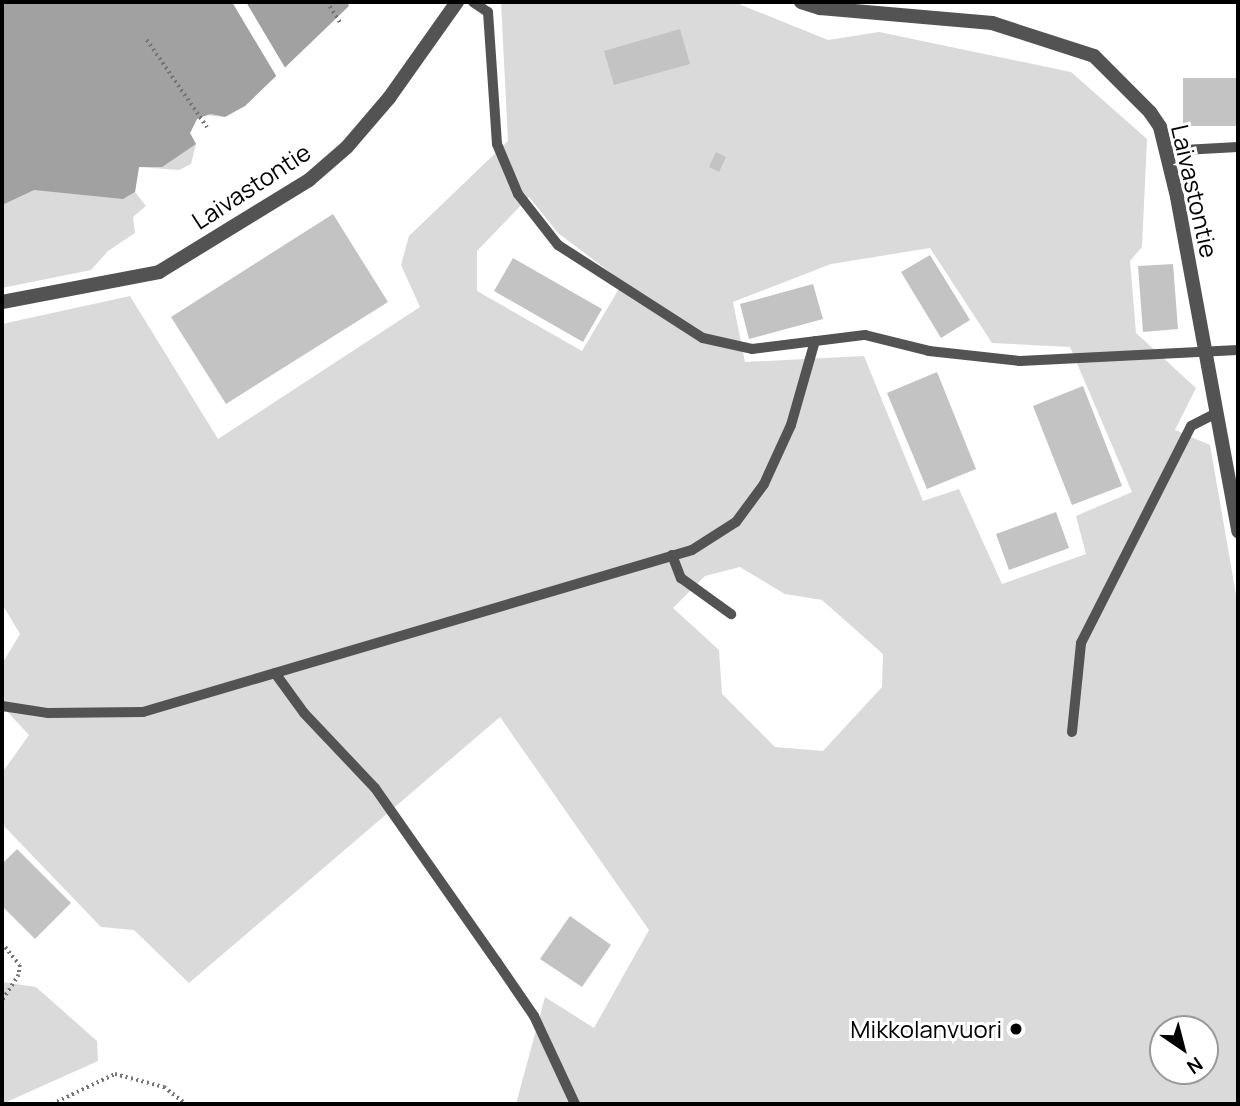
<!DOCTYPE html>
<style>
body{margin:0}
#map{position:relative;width:1240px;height:1106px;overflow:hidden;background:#fff;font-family:Manrope,sans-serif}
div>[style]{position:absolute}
.green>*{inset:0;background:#dadada}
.water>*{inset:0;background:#a1a1a1}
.pier>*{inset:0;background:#fff}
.building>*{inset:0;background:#c3c3c3}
.path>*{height:3.5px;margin-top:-1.75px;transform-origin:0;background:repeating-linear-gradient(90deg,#757575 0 2px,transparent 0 5.5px)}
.lane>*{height:10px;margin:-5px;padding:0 5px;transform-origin:5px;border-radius:5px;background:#535353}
.street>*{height:14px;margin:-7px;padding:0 7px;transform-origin:7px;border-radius:7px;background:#535353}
.dots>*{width:19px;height:19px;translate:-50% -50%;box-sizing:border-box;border:4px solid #fff;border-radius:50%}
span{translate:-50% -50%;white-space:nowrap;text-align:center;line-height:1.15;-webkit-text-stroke:6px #fff;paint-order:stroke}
.street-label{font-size:24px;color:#000}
.poi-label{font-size:24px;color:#000}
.right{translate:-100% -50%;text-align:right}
.frame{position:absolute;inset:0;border:4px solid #000;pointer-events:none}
.north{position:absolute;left:1149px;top:1015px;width:70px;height:70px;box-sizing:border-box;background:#fff;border:2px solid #999;border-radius:50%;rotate:145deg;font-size:19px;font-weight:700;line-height:28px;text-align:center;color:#000}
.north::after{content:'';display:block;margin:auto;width:24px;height:32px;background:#000;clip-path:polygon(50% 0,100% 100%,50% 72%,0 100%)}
</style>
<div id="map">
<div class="green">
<div style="clip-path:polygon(evenodd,501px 2px,734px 2px,828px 40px,879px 32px,1071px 72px,1147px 139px,1142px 247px,1130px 261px,1136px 333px,1196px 388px,1175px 430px,1210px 445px,1238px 606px,1238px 1104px,516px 1104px,545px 997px,594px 1028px,649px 930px,500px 717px,189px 983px,134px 930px,101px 927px,2px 824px,2px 773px,29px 735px,2px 706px,2px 664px,20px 634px,2px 604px,2px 324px,130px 296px,218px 439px,420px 307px,401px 265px,409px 236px,508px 141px,501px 2px,529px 197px,558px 233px,623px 282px,582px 351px,477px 291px,477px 251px,529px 197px,501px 2px,930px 248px,992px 343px,1070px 347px,1132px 492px,1076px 516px,1086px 554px,1002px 584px,959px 489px,923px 501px,864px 356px,745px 362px,733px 302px,831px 264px,930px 248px,501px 2px,740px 567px,785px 594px,822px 600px,883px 654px,882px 687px,823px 751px,775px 747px,722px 694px,719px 650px,673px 608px,705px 576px,740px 567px,501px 2px,1163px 1029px,1205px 1029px,1205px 1071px,1163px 1071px,1163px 1029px)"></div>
<div style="clip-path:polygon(2px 92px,175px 107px,225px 117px,203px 115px,197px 119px,190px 133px,196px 144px,191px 164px,179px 170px,139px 167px,135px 192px,146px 206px,133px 217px,135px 233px,108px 251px,91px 270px,2px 288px)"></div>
<div style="clip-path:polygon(2px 982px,36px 987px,97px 1041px,98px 1061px,2px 1104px)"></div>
</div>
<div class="water">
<div style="clip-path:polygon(2px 2px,347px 2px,349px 6px,245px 106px,225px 117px,210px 114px,197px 119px,190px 133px,196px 144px,162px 167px,139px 167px,135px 192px,123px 199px,34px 190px,2px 205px)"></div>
</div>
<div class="pier">
<div style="clip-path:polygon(232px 2px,246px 2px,287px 71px,278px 79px)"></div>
</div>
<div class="building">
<div style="clip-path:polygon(680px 29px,690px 64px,614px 85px,604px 51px)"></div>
<div style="clip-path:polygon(1183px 78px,1238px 78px,1238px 126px,1183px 126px)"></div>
<div style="clip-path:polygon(716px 152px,726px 157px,719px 172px,709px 167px)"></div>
<div style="clip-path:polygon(333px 214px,388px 302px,226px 404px,171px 317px)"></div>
<div style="clip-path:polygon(930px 255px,970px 320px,941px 338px,901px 272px)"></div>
<div style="clip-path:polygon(513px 258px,602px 309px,583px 342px,494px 291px)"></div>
<div style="clip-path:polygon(1173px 264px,1178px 329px,1143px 332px,1138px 266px)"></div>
<div style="clip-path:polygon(813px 284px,823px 319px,749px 339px,740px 304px)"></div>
<div style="clip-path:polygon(937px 372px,976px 469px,927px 489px,887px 393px)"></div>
<div style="clip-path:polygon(1083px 386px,1122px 486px,1072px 505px,1033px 406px)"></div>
<div style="clip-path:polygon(1056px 512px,1069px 548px,1009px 570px,996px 534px)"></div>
<div style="clip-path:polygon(17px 849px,71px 903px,35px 939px,2px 906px,2px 864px)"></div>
<div style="clip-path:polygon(570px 916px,611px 945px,582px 987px,540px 959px)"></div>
</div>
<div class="path">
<div style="left:327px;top:2px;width:24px;rotate:57deg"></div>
<div style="left:147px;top:40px;width:106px;rotate:55.4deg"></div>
<div style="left:1186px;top:166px;width:87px;rotate:78deg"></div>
<div style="left:2px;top:943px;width:28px;rotate:51deg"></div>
<div style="left:20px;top:965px;width:10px;rotate:96deg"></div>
<div style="left:19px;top:975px;width:31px;rotate:123deg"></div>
<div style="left:52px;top:1104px;width:70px;rotate:-25.5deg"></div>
<div style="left:115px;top:1074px;width:51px;rotate:14.9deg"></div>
<div style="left:164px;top:1087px;width:28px;rotate:38deg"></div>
</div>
<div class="lane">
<div style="left:473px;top:2px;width:18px;rotate:34deg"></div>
<div style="left:488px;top:12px;width:132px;rotate:86.1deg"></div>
<div style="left:497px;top:144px;width:54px;rotate:67.2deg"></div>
<div style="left:518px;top:194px;width:65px;rotate:51.9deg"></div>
<div style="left:558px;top:245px;width:172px;rotate:32.7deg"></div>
<div style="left:703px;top:338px;width:50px;rotate:12.7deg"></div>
<div style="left:752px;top:349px;width:114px;rotate:-7.1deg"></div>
<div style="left:865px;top:335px;width:66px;rotate:14deg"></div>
<div style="left:929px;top:351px;width:92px;rotate:6.3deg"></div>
<div style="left:1020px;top:361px;width:218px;rotate:-2.9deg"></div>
<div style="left:1165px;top:151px;width:73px;rotate:-3.1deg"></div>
<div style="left:672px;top:555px;width:25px;rotate:69deg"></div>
<div style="left:681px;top:578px;width:62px;rotate:35.8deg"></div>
<div style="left:275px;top:673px;width:49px;rotate:54.1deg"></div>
<div style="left:304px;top:713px;width:103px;rotate:46.6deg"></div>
<div style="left:375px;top:788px;width:213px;rotate:55deg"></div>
<div style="left:497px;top:962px;width:65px;rotate:55.6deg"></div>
<div style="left:534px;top:1016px;width:97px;rotate:65deg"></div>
<div style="left:2px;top:706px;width:47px;rotate:8.7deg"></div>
<div style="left:48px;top:713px;width:95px;rotate:-0.6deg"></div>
<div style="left:143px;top:712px;width:572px;rotate:-16.44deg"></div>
<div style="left:692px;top:550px;width:52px;rotate:-32.5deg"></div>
<div style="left:736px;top:522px;width:47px;rotate:-53.6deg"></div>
<div style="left:764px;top:484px;width:65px;rotate:-65.4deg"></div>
<div style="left:791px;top:425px;width:87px;rotate:-74.1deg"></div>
<div style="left:1072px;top:732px;width:89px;rotate:-84.2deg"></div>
<div style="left:1081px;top:643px;width:243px;rotate:-63.1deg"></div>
<div style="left:1191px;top:426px;width:28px;rotate:-27deg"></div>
</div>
<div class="street">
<div style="left:801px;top:2px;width:20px;rotate:18deg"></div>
<div style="left:820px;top:8px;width:173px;rotate:5deg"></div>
<div style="left:992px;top:23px;width:107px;rotate:17.9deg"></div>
<div style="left:1094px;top:56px;width:79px;rotate:45deg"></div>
<div style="left:1150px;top:112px;width:18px;rotate:56deg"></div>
<div style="left:1160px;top:127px;width:72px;rotate:76.3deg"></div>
<div style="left:1177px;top:197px;width:340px;rotate:79.6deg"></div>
<div style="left:2px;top:302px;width:160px;rotate:-10.8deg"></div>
<div style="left:159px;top:272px;width:176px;rotate:-31.5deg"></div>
<div style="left:309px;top:180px;width:50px;rotate:-41deg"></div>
<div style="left:347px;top:147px;width:65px;rotate:-49.4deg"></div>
<div style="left:389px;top:98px;width:118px;rotate:-54.7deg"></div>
</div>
<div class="dots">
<div style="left:1016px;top:1029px;background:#000"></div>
</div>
<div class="street-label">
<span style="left:251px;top:186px;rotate:-33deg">Laivastontie</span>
<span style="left:1195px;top:191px;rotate:77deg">Laivastontie</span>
</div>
<div class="poi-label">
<span class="right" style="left:1002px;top:1029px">Mikkolanvuori</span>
</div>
<div class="frame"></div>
<div class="north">N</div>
</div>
